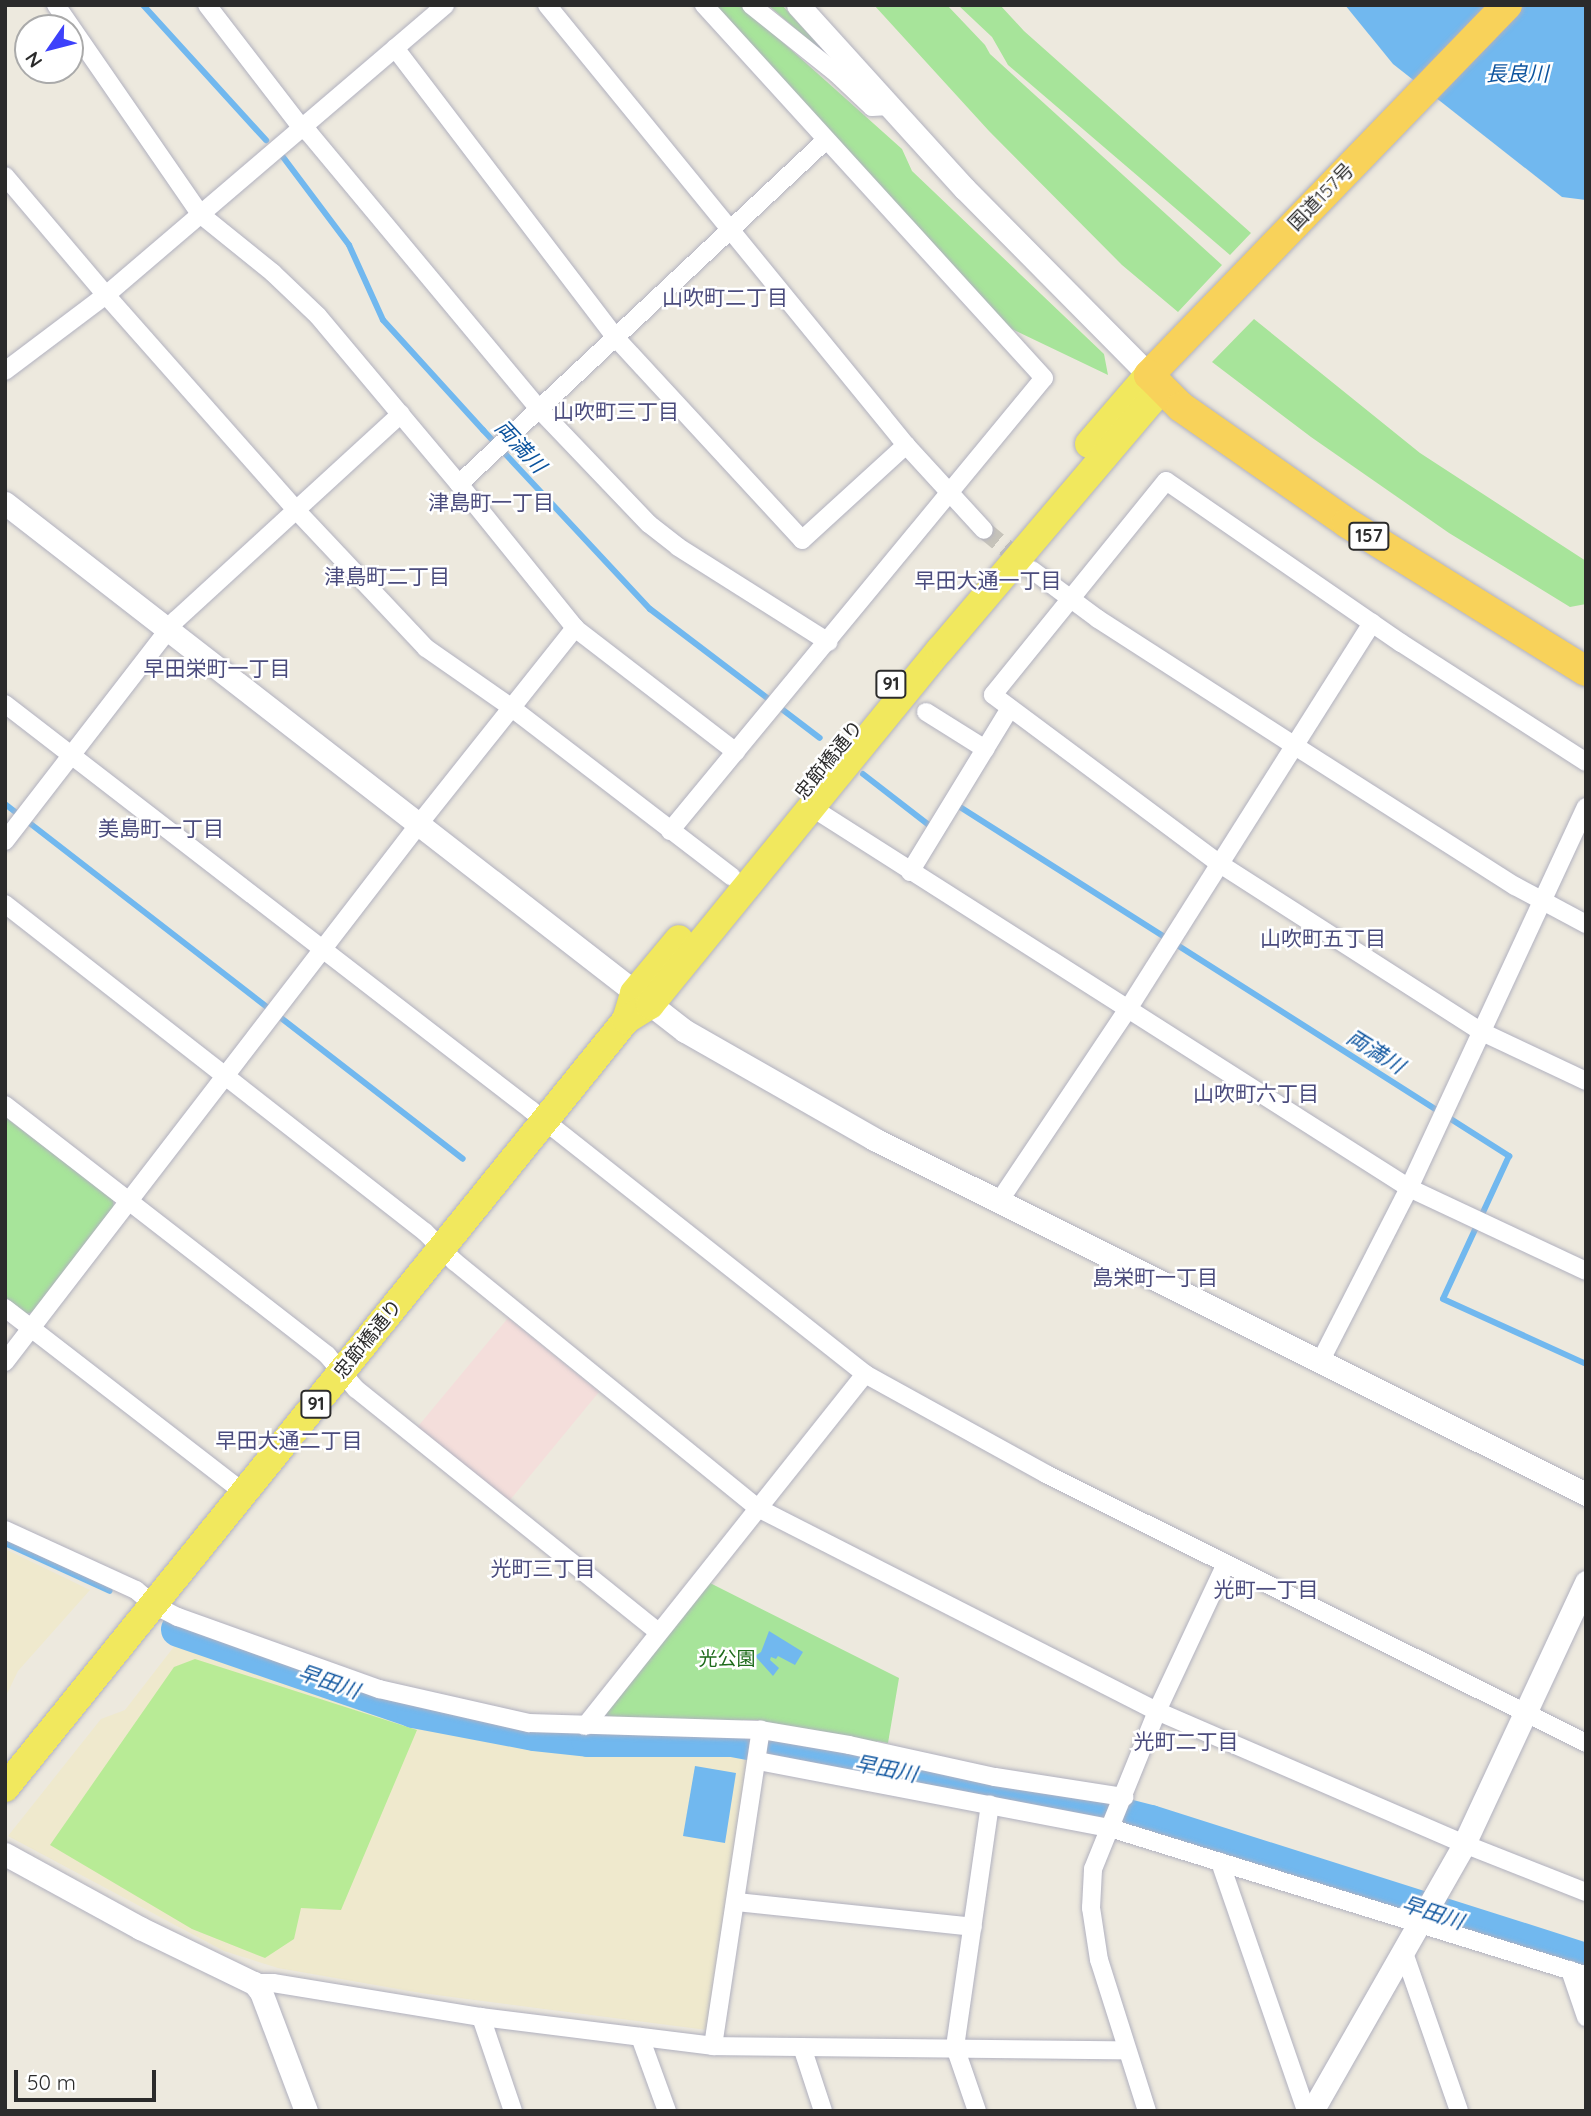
<!DOCTYPE html>
<meta charset="utf-8">
<style>
body{margin:0}
#map{position:relative;width:1591px;height:2116px;overflow:hidden;background:#ede9de;font-family:Quicksand,"Noto Sans JP",sans-serif}
div>[style]{position:absolute}
.education>*{inset:0;background:#efe9cd}
.medical>*{inset:0;background:#f4dedb}
.green>*{inset:0;background:#a7e49a}
.pitch>*{inset:0;background:#b8eb96}
.water>*{inset:0;background:#71b8ef}
.stream>*{height:6px;margin:-3px;padding:0 3px;transform-origin:3px;border-radius:3px;background:#71b8ef}
.river>*{height:35px;margin:-17.5px;padding:0 17.5px;transform-origin:17.5px;border-radius:17.5px;background:#71b8ef}
.minor-tunnel>*{height:18px;margin-top:-9px;transform-origin:0;background:repeating-linear-gradient(90deg,#c6c3ba 0 18px,transparent 0 27px)}
.roads{filter:drop-shadow(0 0 2px #b1b1bf) drop-shadow(0 0 2px #b1b1bf)}
.minor>*{height:18px;margin:-9px;padding:0 9px;transform-origin:9px;border-radius:9px;background:#fff}
.tertiary>*{height:23px;margin:-11.5px;padding:0 11.5px;transform-origin:11.5px;border-radius:11.5px;background:#fff}
.primary>*{height:28px;margin:-14px;padding:0 14px;transform-origin:14px;border-radius:14px;background:#f1e85e}
.trunk>*{height:30px;margin:-15px;padding:0 15px;transform-origin:15px;border-radius:15px;background:#f8d25a}
span{translate:-50% -50%;white-space:nowrap;text-align:center;line-height:1.15;-webkit-text-stroke:5px #fff;paint-order:stroke}
.shield-label span{padding:2px 5px;background:#fff;border:2px solid;border-radius:5px;-webkit-text-stroke-width:0}
.shield-label{font-size:18px;color:#2b2b2b;font-weight:700}
.street-label{font-size:19px;color:#2b2b2b}
.park-label{font-size:19px;color:#1d6a1a}
.water-label{font-size:21px;color:#0d549e;font-style:italic}
.neighbourhood-label{font-size:21px;color:#4b4c7d}
.frame{position:absolute;inset:0;border:7px solid #2b2b2b;pointer-events:none}
.north{position:absolute;left:14px;top:14px;width:70px;height:70px;box-sizing:border-box;background:#fff;border:2px solid #aaa;border-radius:50%;rotate:235deg;font-size:19px;font-weight:700;line-height:28px;text-align:center;color:#2b2b2b}
.north::after{content:'';display:block;margin:auto;width:24px;height:32px;background:#3d41fb;clip-path:polygon(50% 0,100% 100%,50% 72%,0 100%)}
.scale{position:absolute;left:14px;top:2070px;width:142px;height:32px;box-sizing:border-box;border:4px solid #2b2b2b;border-top:0;padding-left:9px;font-size:21px;line-height:24px;white-space:nowrap;color:#2b2b2b;-webkit-text-stroke:5px #fff;paint-order:stroke}
</style>
<div id="map">
<div class="education">
<div style="clip-path:polygon(5px 1549px,90px 1590px,18px 1671px,5px 1698px)"></div>
<div style="clip-path:polygon(176px 1644px,379px 1716px,546px 1746px,748px 1755px,707px 2030px,421px 1993px,278px 1968px,224px 1951px,8px 1836px,101px 1719px,125px 1710px)"></div>
</div>
<div class="medical">
<div style="clip-path:polygon(508px 1318px,599px 1392px,506px 1505px,415px 1430px)"></div>
</div>
<div class="green">
<div style="clip-path:polygon(712px 5px,741px 5px,902px 149px,912px 171px,1104px 354px,1108px 375px,1012px 329px,988px 306px)"></div>
<div style="clip-path:polygon(768px 5px,782px 5px,833px 61px)"></div>
<div style="clip-path:polygon(874px 5px,947px 5px,985px 45px,990px 54px,1222px 265px,1178px 312px,1122px 265px,989px 131px)"></div>
<div style="clip-path:polygon(958px 5px,1000px 5px,1024px 31px,1251px 233px,1230px 255px,1008px 65px,992px 37px)"></div>
<div style="clip-path:polygon(1254px 319px,1420px 453px,1586px 561px,1586px 604px,1570px 607px,1449px 533px,1311px 437px,1212px 362px)"></div>
<div style="clip-path:polygon(5px 1117px,113px 1199px,114px 1208px,33px 1312px,26px 1314px,5px 1297px)"></div>
<div style="clip-path:polygon(710px 1583px,899px 1678px,888px 1743px,877px 1741px,876px 1747px,767px 1731px,760px 1720px,743px 1720px,743px 1724px,584px 1718px)"></div>
</div>
<div class="pitch">
<div style="clip-path:polygon(195px 1659px,417px 1730px,341px 1910px,301px 1908px,294px 1939px,265px 1958px,192px 1929px,50px 1845px,174px 1667px)"></div>
</div>
<div class="water">
<div style="clip-path:polygon(1345px 5px,1586px 5px,1586px 200px,1562px 197px,1393px 64px)"></div>
<div style="clip-path:polygon(769px 1631px,803px 1652px,795px 1665px,778px 1656px,776px 1659px,771px 1657px,770px 1660px,779px 1668px,773px 1676px,755px 1656px,761px 1652px)"></div>
<div style="clip-path:polygon(695px 1766px,736px 1773px,725px 1843px,683px 1836px)"></div>
</div>
<div class="stream">
<div style="left:143px;top:5px;width:183px;rotate:47.7deg"></div>
<div style="left:283px;top:157px;width:110px;rotate:53.1deg"></div>
<div style="left:349px;top:245px;width:82px;rotate:65.6deg"></div>
<div style="left:383px;top:320px;width:149px;rotate:47.7deg"></div>
<div style="left:483px;top:430px;width:245px;rotate:47deg"></div>
<div style="left:650px;top:609px;width:213px;rotate:37.2deg"></div>
<div style="left:863px;top:774px;width:83px;rotate:37.7deg"></div>
<div style="left:5px;top:804px;width:579px;rotate:37.78deg"></div>
<div style="left:960px;top:807px;width:651px;rotate:32.44deg"></div>
<div style="left:1509px;top:1156px;width:157px;rotate:114.8deg"></div>
<div style="left:1443px;top:1299px;width:157px;rotate:24.4deg"></div>
<div style="left:5px;top:1543px;width:115px;rotate:24.6deg"></div>
</div>
<div class="river">
<div style="left:178px;top:1629px;width:249px;rotate:19deg"></div>
<div style="left:413px;top:1710px;width:123px;rotate:10.8deg"></div>
<div style="left:534px;top:1733px;width:54px;rotate:6.3deg"></div>
<div style="left:588px;top:1739px;width:144px"></div>
<div style="left:732px;top:1739px;width:357px;rotate:10.6deg"></div>
<div style="left:1083px;top:1805px;width:69px;rotate:14.2deg"></div>
<div style="left:1150px;top:1822px;width:457px;rotate:17.6deg"></div>
</div>
<div class="minor-tunnel">
<div style="left:984px;top:530px;width:52px;rotate:39.5deg"></div>
</div>
<div class="roads">
<div class="minor">
<div style="left:56px;top:5px;width:254px;rotate:55.4deg"></div>
<div style="left:200px;top:214px;width:94px;rotate:38.9deg"></div>
<div style="left:273px;top:273px;width:62px;rotate:43.7deg"></div>
<div style="left:318px;top:316px;width:219px;rotate:50deg"></div>
<div style="left:459px;top:484px;width:185px;rotate:51.1deg"></div>
<div style="left:575px;top:628px;width:203px;rotate:37.6deg"></div>
<div style="left:207px;top:5px;width:154px;rotate:52.4deg"></div>
<div style="left:301px;top:127px;width:10px;rotate:37deg"></div>
<div style="left:309px;top:133px;width:359px;rotate:50.2deg"></div>
<div style="left:539px;top:409px;width:159px;rotate:46.3deg"></div>
<div style="left:649px;top:524px;width:37px;rotate:38deg"></div>
<div style="left:678px;top:547px;width:178px;rotate:32.3deg"></div>
<div style="left:547px;top:5px;width:568px;rotate:50.79deg"></div>
<div style="left:906px;top:445px;width:115px;rotate:47.5deg"></div>
<div style="left:751px;top:5px;width:110px;rotate:38.7deg"></div>
<div style="left:837px;top:74px;width:48px;rotate:43.3deg"></div>
<div style="left:872px;top:107px;width:18px;rotate:-3deg"></div>
<div style="left:395px;top:48px;width:363px;rotate:52.7deg"></div>
<div style="left:615px;top:337px;width:276px;rotate:47.3deg"></div>
<div style="left:802px;top:540px;width:141px;rotate:-42.4deg"></div>
<div style="left:5px;top:176px;width:156px;rotate:49.7deg"></div>
<div style="left:106px;top:295px;width:287px;rotate:48.5deg"></div>
<div style="left:296px;top:510px;width:190px;rotate:46.7deg"></div>
<div style="left:426px;top:648px;width:105px;rotate:34.9deg"></div>
<div style="left:512px;top:708px;width:277px;rotate:37.5deg"></div>
<div style="left:5px;top:371px;width:126px;rotate:-37deg"></div>
<div style="left:106px;top:295px;width:446px;rotate:-40.5deg"></div>
<div style="left:459px;top:484px;width:503px;rotate:-43.15deg"></div>
<div style="left:1032px;top:570px;width:82px;rotate:36.6deg"></div>
<div style="left:1098px;top:619px;width:234px;rotate:32.8deg"></div>
<div style="left:1295px;top:746px;width:261px;rotate:32.5deg"></div>
<div style="left:1515px;top:886px;width:81px;rotate:28.2deg"></div>
<div style="left:5px;top:704px;width:664px;rotate:37.66deg"></div>
<div style="left:531px;top:1110px;width:426px;rotate:38.3deg"></div>
<div style="left:865px;top:1374px;width:207px;rotate:28.9deg"></div>
<div style="left:1046px;top:1474px;width:603px;rotate:26.48deg"></div>
<div style="left:926px;top:712px;width:70px;rotate:32.1deg"></div>
<div style="left:1586px;top:762px;width:220px;rotate:-147.2deg"></div>
<div style="left:1401px;top:643px;width:285px;rotate:-145.4deg"></div>
<div style="left:1166px;top:481px;width:275px;rotate:129deg"></div>
<div style="left:993px;top:695px;width:283px;rotate:36.7deg"></div>
<div style="left:1220px;top:864px;width:311px;rotate:32.7deg"></div>
<div style="left:1482px;top:1032px;width:115px;rotate:25.2deg"></div>
<div style="left:811px;top:807px;width:709px;rotate:32.5deg"></div>
<div style="left:1409px;top:1188px;width:195px;rotate:25.1deg"></div>
<div style="left:670px;top:831px;width:587px;rotate:-50.46deg"></div>
<div style="left:1044px;top:378px;width:505px;rotate:-132.35deg"></div>
<div style="left:5px;top:841px;width:279px;rotate:-52.3deg"></div>
<div style="left:176px;top:620px;width:305px;rotate:-42.5deg"></div>
<div style="left:910px;top:872px;width:192px;rotate:-58.6deg"></div>
<div style="left:5px;top:904px;width:533px;rotate:37.99deg"></div>
<div style="left:425px;top:1232px;width:42px;rotate:45deg"></div>
<div style="left:455px;top:1262px;width:388px;rotate:39.1deg"></div>
<div style="left:756px;top:1507px;width:450px;rotate:27deg"></div>
<div style="left:1157px;top:1711px;width:335px;rotate:23.4deg"></div>
<div style="left:1464px;top:1844px;width:131px;rotate:21.5deg"></div>
<div style="left:5px;top:1105px;width:408px;rotate:37.8deg"></div>
<div style="left:327px;top:1355px;width:45px;rotate:49.5deg"></div>
<div style="left:356px;top:1389px;width:388px;rotate:38.8deg"></div>
<div style="left:1000px;top:1200px;width:230px;rotate:-56.2deg"></div>
<div style="left:1128px;top:1009px;width:457px;rotate:-57.7deg"></div>
<div style="left:5px;top:1308px;width:302px;rotate:37.7deg"></div>
<div style="left:5px;top:1362px;width:679px;rotate:-52.42deg"></div>
<div style="left:419px;top:824px;width:251px;rotate:-51.5deg"></div>
<div style="left:1320px;top:1362px;width:195px;rotate:-62.9deg"></div>
<div style="left:1409px;top:1188px;width:420px;rotate:-65.1deg"></div>
<div style="left:5px;top:1530px;width:144px;rotate:24.6deg"></div>
<div style="left:136px;top:1590px;width:23px;rotate:40deg"></div>
<div style="left:154px;top:1605px;width:27px;rotate:27deg"></div>
<div style="left:178px;top:1617px;width:214px;rotate:19.7deg"></div>
<div style="left:379px;top:1689px;width:154px;rotate:12.8deg"></div>
<div style="left:529px;top:1723px;width:232px;rotate:1.7deg"></div>
<div style="left:761px;top:1730px;width:89px;rotate:9.7deg"></div>
<div style="left:849px;top:1745px;width:149px;rotate:12.4deg"></div>
<div style="left:995px;top:1777px;width:131px;rotate:8.8deg"></div>
<div style="left:585px;top:1726px;width:450px;rotate:-51.5deg"></div>
<div style="left:758px;top:1761px;width:358px;rotate:10.8deg"></div>
<div style="left:1110px;top:1828px;width:498px;rotate:17.2deg"></div>
<div style="left:1220px;top:1862px;width:263px;rotate:70.9deg"></div>
<div style="left:736px;top:1902px;width:238px;rotate:6deg"></div>
<div style="left:1403px;top:1950px;width:170px;rotate:70.8deg"></div>
<div style="left:1570px;top:1970px;width:50px;rotate:71.2deg"></div>
<div style="left:254px;top:1983px;width:19px"></div>
<div style="left:273px;top:1983px;width:211px;rotate:9.3deg"></div>
<div style="left:481px;top:2017px;width:234px;rotate:7.1deg"></div>
<div style="left:713px;top:2046px;width:414px;rotate:0.6deg"></div>
<div style="left:481px;top:2017px;width:99px;rotate:71.2deg"></div>
<div style="left:640px;top:2037px;width:79px;rotate:70deg"></div>
<div style="left:713px;top:2046px;width:320px;rotate:-81.4deg"></div>
<div style="left:802px;top:2047px;width:67px;rotate:71.8deg"></div>
<div style="left:977px;top:2111px;width:68px;rotate:-109deg"></div>
<div style="left:955px;top:2047px;width:245px;rotate:-81.8deg"></div>
<div style="left:1147px;top:2111px;width:158px;rotate:-107.6deg"></div>
<div style="left:1099px;top:1960px;width:53px;rotate:-98.7deg"></div>
<div style="left:1091px;top:1908px;width:39px;rotate:-87deg"></div>
<div style="left:1093px;top:1869px;width:170px;rotate:-67.9deg"></div>
<div style="left:1157px;top:1711px;width:162px;rotate:-64.9deg"></div>
</div>
<div class="tertiary">
<div style="left:798px;top:5px;width:248px;rotate:47.8deg"></div>
<div style="left:965px;top:189px;width:262px;rotate:45.3deg"></div>
<div style="left:5px;top:503px;width:861px;rotate:37.83deg"></div>
<div style="left:685px;top:1031px;width:218px;rotate:29.7deg"></div>
<div style="left:874px;top:1139px;width:796px;rotate:26.5deg"></div>
<div style="left:5px;top:1854px;width:154px;rotate:28.7deg"></div>
<div style="left:140px;top:1928px;width:127px;rotate:25.8deg"></div>
<div style="left:254px;top:1983px;width:11px;rotate:52deg"></div>
<div style="left:261px;top:1992px;width:127px;rotate:69.3deg"></div>
<div style="left:1312px;top:2111px;width:307px;rotate:-60.3deg"></div>
<div style="left:1464px;top:1844px;width:289px;rotate:-65deg"></div>
</div>
<div class="primary">
<div style="left:1089px;top:444px;width:86px;rotate:-49.3deg"></div>
<div style="left:626px;top:1020px;width:28px;rotate:-73deg"></div>
<div style="left:634px;top:993px;width:70px;rotate:-50.2deg"></div>
<div style="left:5px;top:1788px;width:988px;rotate:-51.04deg"></div>
<div style="left:626px;top:1020px;width:28px;rotate:-32deg"></div>
<div style="left:650px;top:1005px;width:458px;rotate:-50.8deg"></div>
<div style="left:940px;top:650px;width:343px;rotate:-49.7deg"></div>
</div>
<div class="trunk">
<div style="left:1507px;top:5px;width:515px;rotate:134.06deg"></div>
<div style="left:1149px;top:375px;width:45px;rotate:45deg"></div>
<div style="left:1181px;top:407px;width:203px;rotate:34.9deg"></div>
<div style="left:1347px;top:523px;width:281px;rotate:31.8deg"></div>
</div>
</div>
<div class="shield-label">
<span style="left:1369px;top:536px">157</span>
<span style="left:891px;top:684px">91</span>
<span style="left:316px;top:1404px">91</span>
</div>
<div class="street-label">
<span style="left:1321px;top:197px;rotate:-46deg">国道157号</span>
<span style="left:829px;top:760px;rotate:-51deg">忠節橋通り</span>
<span style="left:368px;top:1339px;rotate:-51deg">忠節橋通り</span>
</div>
<div class="park-label">
<span style="left:727px;top:1659px">光公園</span>
</div>
<div class="water-label">
<span style="left:1517px;top:73px">長良川</span>
<span style="left:521px;top:446px;rotate:47deg">両満川</span>
<span style="left:1376px;top:1051px;rotate:32deg">両満川</span>
<span style="left:329px;top:1681px;rotate:19deg">早田川</span>
<span style="left:886px;top:1768px;rotate:11deg">早田川</span>
<span style="left:1433px;top:1912px;rotate:18deg">早田川</span>
</div>
<div class="neighbourhood-label">
<span style="left:725px;top:297px">山吹町二丁目</span>
<span style="left:616px;top:411px">山吹町三丁目</span>
<span style="left:491px;top:502px">津島町一丁目</span>
<span style="left:387px;top:576px">津島町二丁目</span>
<span style="left:988px;top:580px">早田大通一丁目</span>
<span style="left:217px;top:668px">早田栄町一丁目</span>
<span style="left:161px;top:828px">美島町一丁目</span>
<span style="left:1323px;top:938px">山吹町五丁目</span>
<span style="left:1256px;top:1093px">山吹町六丁目</span>
<span style="left:1155px;top:1277px">島栄町一丁目</span>
<span style="left:289px;top:1440px">早田大通二丁目</span>
<span style="left:543px;top:1568px">光町三丁目</span>
<span style="left:1266px;top:1589px">光町一丁目</span>
<span style="left:1186px;top:1741px">光町二丁目</span>
</div>
<div class="frame"></div>
<div class="north">N</div>
<div class="scale">50 m</div>
</div>
